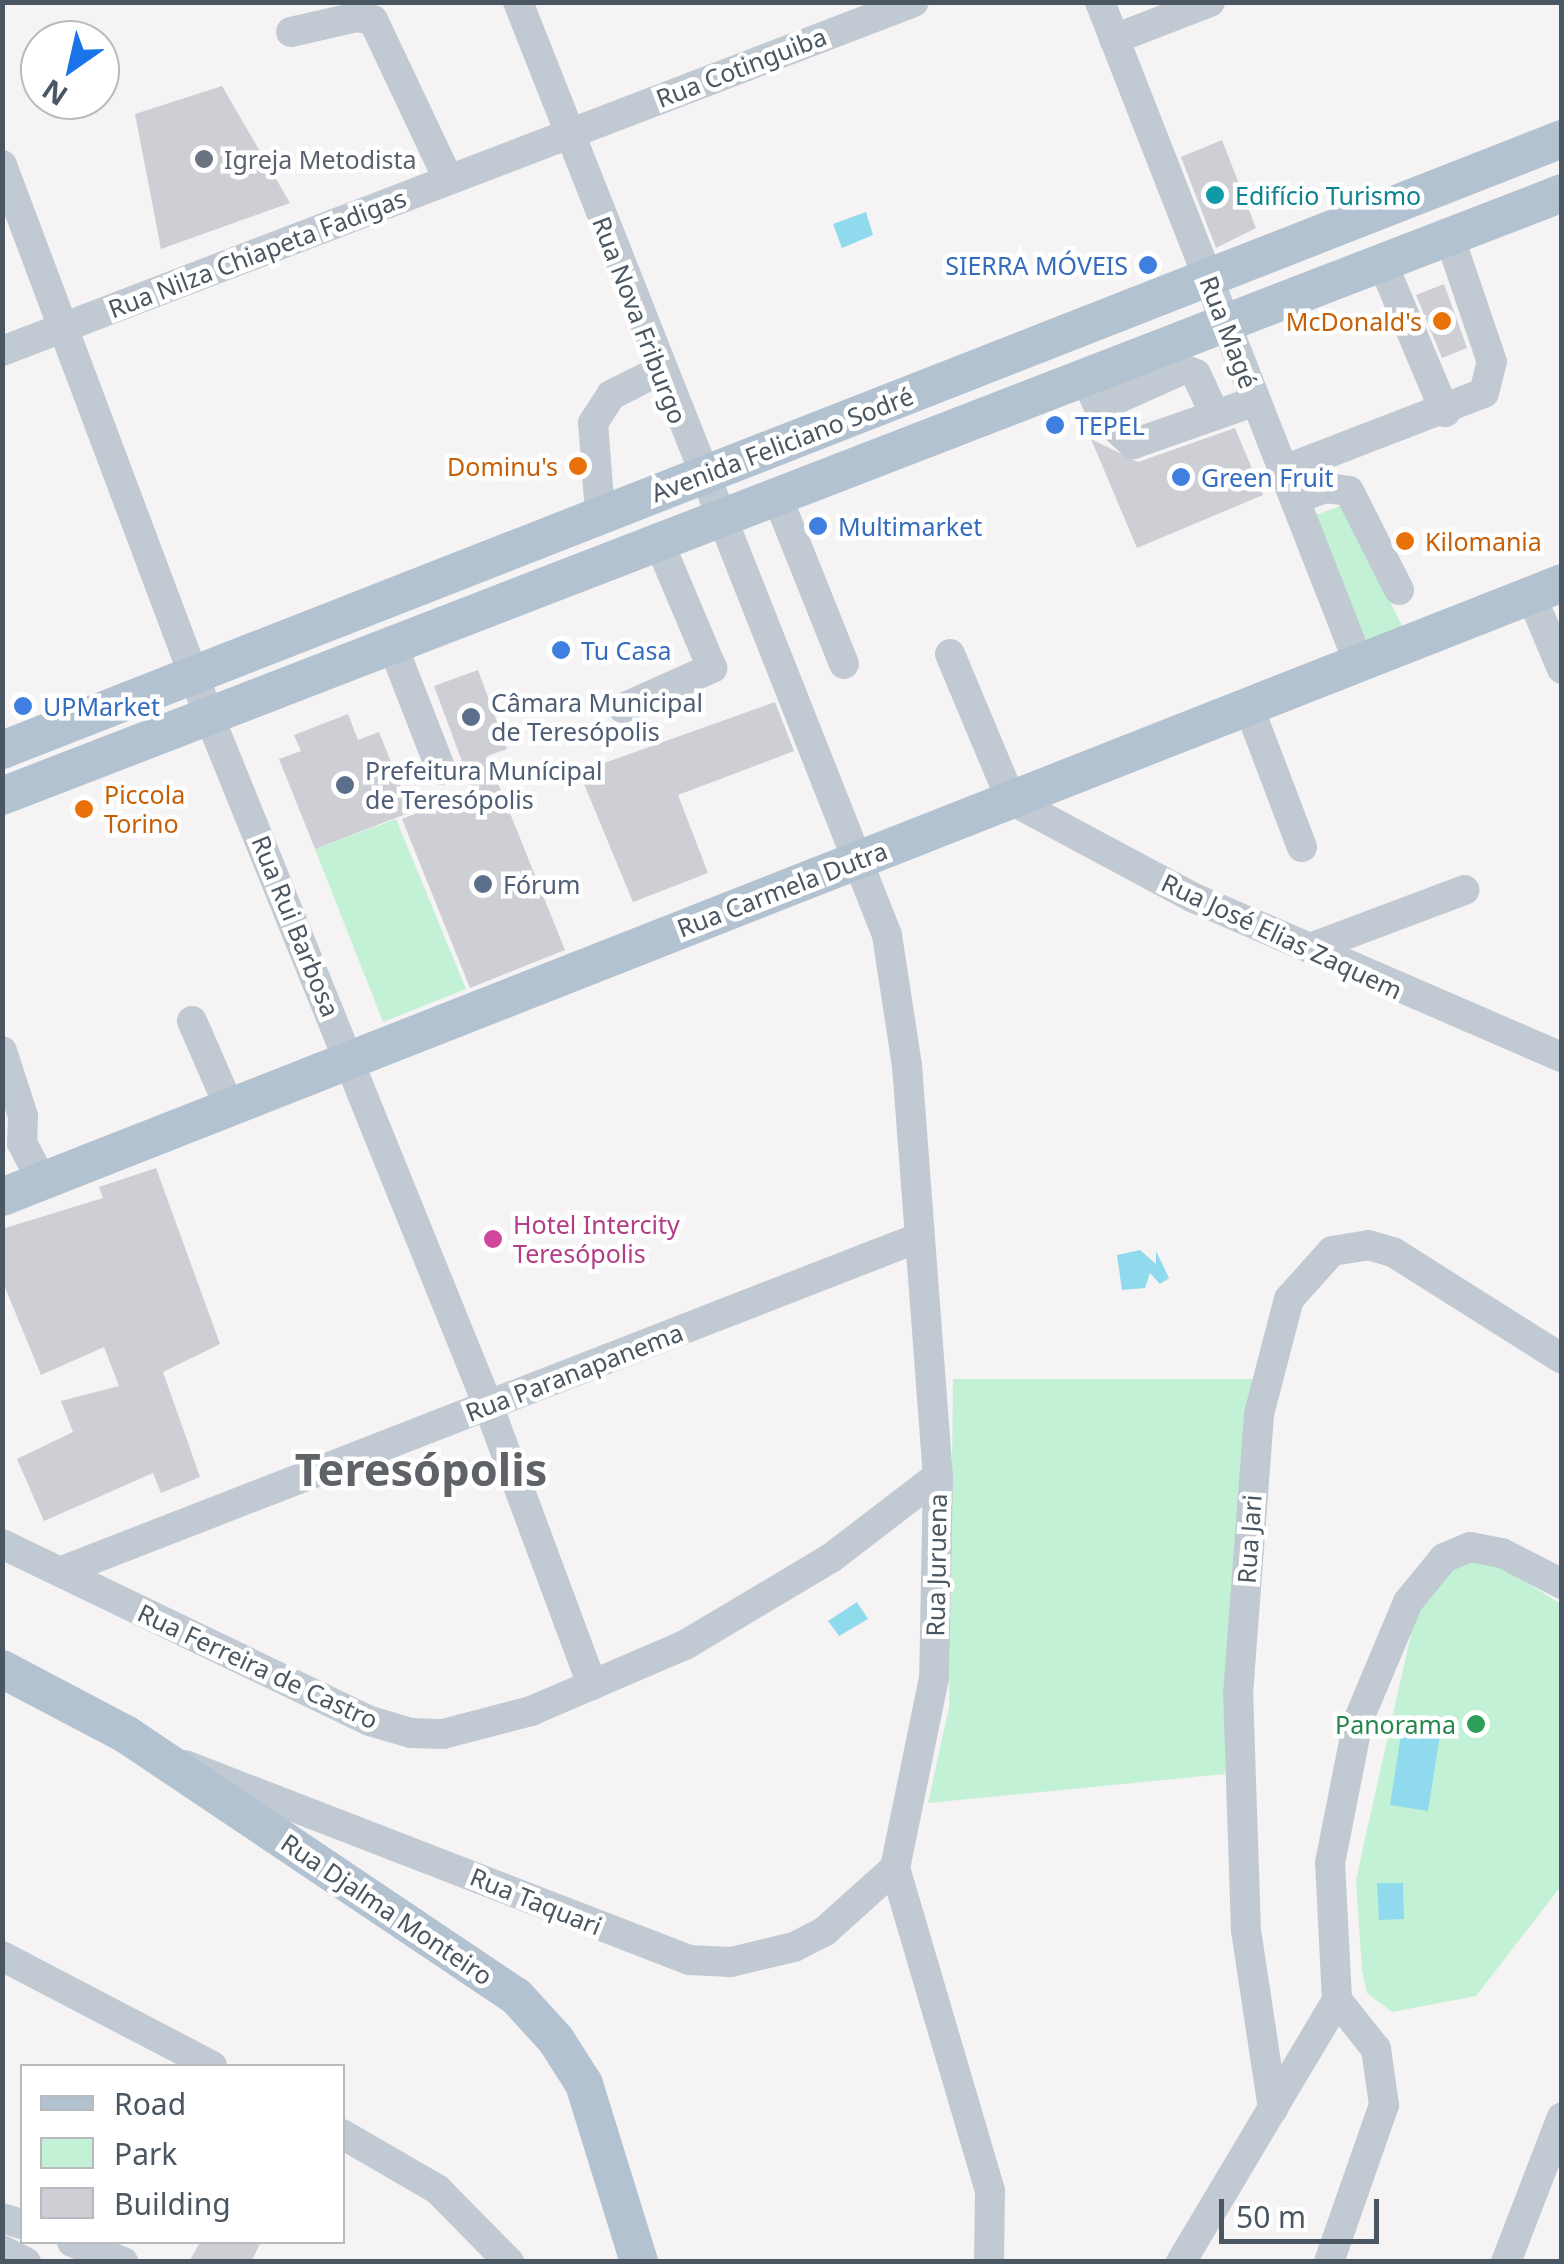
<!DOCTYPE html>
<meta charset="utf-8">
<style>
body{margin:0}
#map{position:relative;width:1564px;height:2264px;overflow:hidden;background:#f5f3f3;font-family:"Noto Sans",sans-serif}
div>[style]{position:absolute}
.green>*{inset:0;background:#c3f1d5}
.water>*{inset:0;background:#90daee}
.building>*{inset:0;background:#cdcfd5}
.minor>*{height:30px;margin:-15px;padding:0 15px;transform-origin:15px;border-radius:15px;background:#c1cad2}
.major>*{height:38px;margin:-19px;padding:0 19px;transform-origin:19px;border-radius:19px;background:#b3c2d1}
.dots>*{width:28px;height:28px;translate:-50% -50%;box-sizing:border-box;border:5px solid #fff;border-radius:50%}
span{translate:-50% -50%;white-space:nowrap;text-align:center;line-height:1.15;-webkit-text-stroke:9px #fff;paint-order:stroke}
.street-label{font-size:25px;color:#4a5661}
.worship-label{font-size:25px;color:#5b616d}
.left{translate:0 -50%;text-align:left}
.culture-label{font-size:25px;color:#0d838f}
.shop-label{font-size:25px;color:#366cbe}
.right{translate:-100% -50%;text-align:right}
.food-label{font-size:25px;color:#c56008}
.service-label{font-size:25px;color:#4e5e75}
.hotel-label{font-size:25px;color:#b23c85}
.leisure-label{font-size:25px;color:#27864d}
.town-label{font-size:45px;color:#5f6368;font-weight:700}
.frame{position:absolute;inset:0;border:5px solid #4a5661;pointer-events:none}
.legend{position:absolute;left:20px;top:2064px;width:325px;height:180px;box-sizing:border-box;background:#fff;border:2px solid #b7bbc0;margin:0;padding:12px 18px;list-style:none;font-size:30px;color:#4a5661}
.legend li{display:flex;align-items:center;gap:20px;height:50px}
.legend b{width:50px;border:2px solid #b7bbc0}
.north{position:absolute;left:20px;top:20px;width:100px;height:100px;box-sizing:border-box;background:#fff;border:2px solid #b7bbc0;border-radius:50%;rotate:214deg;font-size:28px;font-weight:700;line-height:40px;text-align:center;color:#4a5661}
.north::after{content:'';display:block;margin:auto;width:35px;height:45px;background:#1a73e8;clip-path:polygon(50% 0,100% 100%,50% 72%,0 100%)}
.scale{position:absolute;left:1219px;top:2199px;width:160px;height:45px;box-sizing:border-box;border:5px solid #4a5661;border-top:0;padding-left:12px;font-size:30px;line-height:35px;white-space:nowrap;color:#4a5661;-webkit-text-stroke:8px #fff;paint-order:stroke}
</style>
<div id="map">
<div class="green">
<div style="clip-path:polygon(1343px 505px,1403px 628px,1367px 645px,1310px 517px)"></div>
<div style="clip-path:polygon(396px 819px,466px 989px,383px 1022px,315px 849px)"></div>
<div style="clip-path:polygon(953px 1379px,1254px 1379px,1225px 1774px,928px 1803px,949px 1707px)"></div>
<div style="clip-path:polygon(1481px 1554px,1561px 1604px,1561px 1886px,1476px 1996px,1392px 2012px,1367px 1993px,1362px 1970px,1356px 1881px,1364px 1843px,1422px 1585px)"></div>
</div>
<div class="water">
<div style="clip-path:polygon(866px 212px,873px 235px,842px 248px,833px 224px)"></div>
<div style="clip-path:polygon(1140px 1250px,1156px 1264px,1156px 1251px,1169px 1278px,1160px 1284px,1150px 1273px,1145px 1288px,1122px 1290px,1117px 1255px)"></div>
<div style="clip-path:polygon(857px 1602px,868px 1619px,839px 1636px,828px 1621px)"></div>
<div style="clip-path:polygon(1402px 1728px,1440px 1735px,1428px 1811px,1390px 1805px)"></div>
<div style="clip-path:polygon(1377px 1883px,1403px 1883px,1404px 1919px,1379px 1920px)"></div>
</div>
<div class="building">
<div style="clip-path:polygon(222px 86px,290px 203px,161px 249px,135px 114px)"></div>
<div style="clip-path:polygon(1222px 140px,1256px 228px,1216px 248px,1181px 157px)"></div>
<div style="clip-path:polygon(1444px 284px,1467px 348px,1442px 358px,1416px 295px)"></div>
<div style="clip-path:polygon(1235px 428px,1263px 495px,1137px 548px,1091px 439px,1138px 462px)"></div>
<div style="clip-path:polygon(478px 670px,507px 749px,487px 756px,565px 950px,470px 988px,402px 819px,473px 791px,434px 686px)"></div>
<div style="clip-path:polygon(775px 702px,794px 751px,678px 795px,708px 873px,633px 902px,579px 772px)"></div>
<div style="clip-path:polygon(348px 714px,358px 740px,379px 732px,411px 812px,315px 849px,279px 759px,301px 751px,294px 735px)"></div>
<div style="clip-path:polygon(156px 1168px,220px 1344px,163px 1372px,200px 1477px,161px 1493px,153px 1473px,44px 1521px,17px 1459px,73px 1432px,61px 1401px,119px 1386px,104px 1347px,41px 1375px,2px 1280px,2px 1229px,103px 1198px,99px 1187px)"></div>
<div style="clip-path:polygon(200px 2242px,261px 2242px,251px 2262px,189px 2262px)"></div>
</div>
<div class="minor">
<div style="left:518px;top:2px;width:1003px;rotate:68.42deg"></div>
<div style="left:887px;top:935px;width:132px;rotate:81.3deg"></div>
<div style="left:907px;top:1065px;width:412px;rotate:85.7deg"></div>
<div style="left:938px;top:1476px;width:202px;rotate:91.1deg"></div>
<div style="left:934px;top:1678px;width:194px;rotate:101.6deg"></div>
<div style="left:895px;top:1868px;width:337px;rotate:73.6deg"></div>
<div style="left:990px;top:2191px;width:71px;rotate:90.8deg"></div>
<div style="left:1100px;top:2px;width:708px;rotate:68.62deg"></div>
<div style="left:291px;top:32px;width:68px;rotate:-12.8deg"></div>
<div style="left:357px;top:17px;width:16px;rotate:11deg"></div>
<div style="left:373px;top:20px;width:176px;rotate:64.7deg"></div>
<div style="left:1114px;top:39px;width:103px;rotate:-21.1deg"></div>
<div style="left:2px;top:165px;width:589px;rotate:69.41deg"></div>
<div style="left:209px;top:716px;width:743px;rotate:67.96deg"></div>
<div style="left:488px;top:1405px;width:299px;rotate:69.6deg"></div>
<div style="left:1382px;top:262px;width:163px;rotate:67.2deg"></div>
<div style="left:2px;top:351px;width:976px;rotate:-20.94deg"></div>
<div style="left:1084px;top:375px;width:45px;rotate:65.1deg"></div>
<div style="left:1103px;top:416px;width:41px;rotate:43deg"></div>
<div style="left:1133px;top:444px;width:130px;rotate:-19.3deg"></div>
<div style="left:1099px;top:407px;width:93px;rotate:-24.1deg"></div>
<div style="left:1184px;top:369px;width:13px;rotate:23deg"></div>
<div style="left:1196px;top:374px;width:45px;rotate:65.1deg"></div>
<div style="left:1284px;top:470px;width:214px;rotate:-21.1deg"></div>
<div style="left:1484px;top:393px;width:32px;rotate:-76deg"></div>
<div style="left:1492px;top:362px;width:133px;rotate:-108.8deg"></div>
<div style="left:776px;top:494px;width:183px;rotate:68.2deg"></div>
<div style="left:1295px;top:499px;width:32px;rotate:-20deg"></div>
<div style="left:1325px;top:488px;width:24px;rotate:7deg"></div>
<div style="left:1349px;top:491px;width:111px;rotate:63.2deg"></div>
<div style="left:600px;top:513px;width:90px;rotate:-94.4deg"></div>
<div style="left:593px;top:423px;width:33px;rotate:-57deg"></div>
<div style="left:611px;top:395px;width:54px;rotate:-26.6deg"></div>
<div style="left:1531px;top:595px;width:80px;rotate:67.3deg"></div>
<div style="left:392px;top:644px;width:135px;rotate:68.7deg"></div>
<div style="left:950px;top:654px;width:158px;rotate:67.3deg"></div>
<div style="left:1011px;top:800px;width:208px;rotate:28.2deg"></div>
<div style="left:1194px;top:898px;width:401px;rotate:23.4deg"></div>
<div style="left:1248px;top:705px;width:152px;rotate:69.2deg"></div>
<div style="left:623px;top:708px;width:98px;rotate:-24.2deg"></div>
<div style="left:712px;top:668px;width:139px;rotate:-112.9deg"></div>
<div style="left:1310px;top:948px;width:165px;rotate:-20.6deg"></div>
<div style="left:192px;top:1021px;width:93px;rotate:66.5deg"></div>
<div style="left:2px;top:1051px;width:68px;rotate:72.1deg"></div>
<div style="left:23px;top:1116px;width:27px;rotate:92deg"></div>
<div style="left:22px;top:1143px;width:43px;rotate:62.2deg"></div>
<div style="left:2px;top:1544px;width:408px;rotate:25.7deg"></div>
<div style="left:370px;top:1721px;width:43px;rotate:16.3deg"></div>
<div style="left:411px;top:1733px;width:32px;rotate:2deg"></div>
<div style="left:443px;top:1734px;width:91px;rotate:-14.6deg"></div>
<div style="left:531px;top:1711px;width:168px;rotate:-23.2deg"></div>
<div style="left:685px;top:1645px;width:170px;rotate:-30.8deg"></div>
<div style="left:831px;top:1558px;width:135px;rotate:-37.5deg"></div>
<div style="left:62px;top:1571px;width:918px;rotate:-21.26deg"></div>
<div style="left:185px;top:1765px;width:540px;rotate:21.15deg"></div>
<div style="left:689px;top:1960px;width:42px;rotate:2.7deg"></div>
<div style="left:731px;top:1962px;width:65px;rotate:-13.4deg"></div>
<div style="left:794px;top:1947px;width:35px;rotate:-27deg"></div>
<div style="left:825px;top:1931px;width:94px;rotate:-42deg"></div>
<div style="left:2px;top:1956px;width:237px;rotate:27.6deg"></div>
<div style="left:1273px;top:2109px;width:180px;rotate:-98.6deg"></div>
<div style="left:1246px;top:1931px;width:237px;rotate:-91.9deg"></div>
<div style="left:1238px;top:1694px;width:281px;rotate:-85.7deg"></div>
<div style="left:1259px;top:1414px;width:119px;rotate:-75.4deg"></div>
<div style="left:1289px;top:1299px;width:64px;rotate:-48.1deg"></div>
<div style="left:1332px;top:1251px;width:36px;rotate:-9deg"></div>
<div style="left:1368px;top:1245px;width:26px;rotate:16deg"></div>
<div style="left:1393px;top:1252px;width:200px;rotate:32.3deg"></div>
<div style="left:342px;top:2134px;width:110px;rotate:30.1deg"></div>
<div style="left:437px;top:2189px;width:103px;rotate:45.4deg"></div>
<div style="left:2px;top:2218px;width:21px;rotate:17deg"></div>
<div style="left:72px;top:2242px;width:55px;rotate:21.4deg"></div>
<div style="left:2px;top:2250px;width:27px;rotate:27deg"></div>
<div style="left:1181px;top:2262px;width:305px;rotate:-59.2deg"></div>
<div style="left:1337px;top:2000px;width:137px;rotate:-92.9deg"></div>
<div style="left:1330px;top:1863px;width:145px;rotate:-78.8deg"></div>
<div style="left:1358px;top:1721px;width:129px;rotate:-67.2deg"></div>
<div style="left:1408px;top:1602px;width:57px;rotate:-50.7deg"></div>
<div style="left:1444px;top:1558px;width:28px;rotate:-23deg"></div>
<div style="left:1470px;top:1547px;width:33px;rotate:11deg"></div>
<div style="left:1502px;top:1553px;width:68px;rotate:27.3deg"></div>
<div style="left:1329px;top:2262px;width:166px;rotate:-70.7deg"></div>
<div style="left:1384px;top:2105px;width:57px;rotate:-98.1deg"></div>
<div style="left:1376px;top:2049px;width:63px;rotate:-128.5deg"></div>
<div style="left:1506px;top:2262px;width:155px;rotate:-68.9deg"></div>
</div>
<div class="major">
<div style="left:2px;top:750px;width:1675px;rotate:-21.39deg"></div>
<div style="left:2px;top:796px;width:1672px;rotate:-21.13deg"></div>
<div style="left:2px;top:1197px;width:1676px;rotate:-21.48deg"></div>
<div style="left:2px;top:1669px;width:141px;rotate:27.8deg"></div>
<div style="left:127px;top:1735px;width:468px;rotate:33.9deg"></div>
<div style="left:516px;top:1996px;width:59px;rotate:47.7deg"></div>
<div style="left:556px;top:2040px;width:52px;rotate:57.5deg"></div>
<div style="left:584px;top:2084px;width:186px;rotate:72.8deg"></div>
</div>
<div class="dots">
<div style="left:204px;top:159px;background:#6b7280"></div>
<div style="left:1215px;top:195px;background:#0f9aa8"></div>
<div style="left:1148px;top:265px;background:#3f7fe0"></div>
<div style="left:1442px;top:321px;background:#e8710a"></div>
<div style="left:1055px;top:425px;background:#3f7fe0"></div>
<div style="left:578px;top:466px;background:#e8710a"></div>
<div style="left:1181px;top:477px;background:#3f7fe0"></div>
<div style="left:818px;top:526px;background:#3f7fe0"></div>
<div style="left:1405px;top:541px;background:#e8710a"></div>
<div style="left:561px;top:650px;background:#3f7fe0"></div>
<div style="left:23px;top:706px;background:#3f7fe0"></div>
<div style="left:471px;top:717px;background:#5c6f8a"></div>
<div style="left:345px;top:785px;background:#5c6f8a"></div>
<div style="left:84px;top:809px;background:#e8710a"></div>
<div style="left:483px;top:884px;background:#5c6f8a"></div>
<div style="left:493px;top:1239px;background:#d1479c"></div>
<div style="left:1476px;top:1724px;background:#2e9e5b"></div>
</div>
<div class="street-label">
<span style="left:741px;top:67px;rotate:-21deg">Rua Cotinguiba</span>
<span style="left:257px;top:253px;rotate:-21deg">Rua Nilza Chiapeta Fadigas</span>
<span style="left:640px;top:320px;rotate:69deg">Rua Nova Friburgo</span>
<span style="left:1229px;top:332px;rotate:69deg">Rua Magé</span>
<span style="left:782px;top:444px;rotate:-21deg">Avenida Feliciano Sodré</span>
<span style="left:782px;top:889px;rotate:-21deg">Rua Carmela Dutra</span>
<span style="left:296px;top:926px;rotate:68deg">Rua Rui Barbosa</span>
<span style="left:1282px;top:936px;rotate:25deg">Rua José Elias Zaquem</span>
<span style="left:574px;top:1372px;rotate:-21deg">Rua Paranapanema</span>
<span style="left:1249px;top:1539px;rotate:-86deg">Rua Jari</span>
<span style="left:936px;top:1565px;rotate:-89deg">Rua Juruena</span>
<span style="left:258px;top:1666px;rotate:25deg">Rua Ferreira de Castro</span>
<span style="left:536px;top:1901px;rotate:22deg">Rua Taquari</span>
<span style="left:387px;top:1909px;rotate:34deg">Rua Djalma Monteiro</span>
</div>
<div class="worship-label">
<span class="left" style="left:224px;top:159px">Igreja Metodista</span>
</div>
<div class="culture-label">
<span class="left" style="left:1235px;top:195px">Edifício Turismo</span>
</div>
<div class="shop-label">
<span class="right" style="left:1128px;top:265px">SIERRA MÓVEIS</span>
<span class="left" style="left:1075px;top:425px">TEPEL</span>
<span class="left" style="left:1201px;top:477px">Green Fruit</span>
<span class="left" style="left:838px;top:526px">Multimarket</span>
<span class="left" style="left:581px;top:650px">Tu Casa</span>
<span class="left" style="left:43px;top:706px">UPMarket</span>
</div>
<div class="food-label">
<span class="right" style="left:1422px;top:321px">McDonald's</span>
<span class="right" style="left:558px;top:466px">Dominu's</span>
<span class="left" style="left:1425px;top:541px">Kilomania</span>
<span class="left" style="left:104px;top:809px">Piccola<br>Torino</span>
</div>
<div class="service-label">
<span class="left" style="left:491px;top:717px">Câmara Municipal<br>de Teresópolis</span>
<span class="left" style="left:365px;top:785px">Prefeitura Munícipal<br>de Teresópolis</span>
<span class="left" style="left:503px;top:884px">Fórum</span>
</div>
<div class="hotel-label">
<span class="left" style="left:513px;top:1239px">Hotel Intercity<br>Teresópolis</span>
</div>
<div class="leisure-label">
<span class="right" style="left:1456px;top:1724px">Panorama</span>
</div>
<div class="town-label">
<span style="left:421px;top:1469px">Teresópolis</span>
</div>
<div class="frame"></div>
<ul class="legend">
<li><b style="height:12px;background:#b3c2d1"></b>Road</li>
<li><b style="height:28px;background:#c3f1d5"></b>Park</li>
<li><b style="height:28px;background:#cdcfd5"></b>Building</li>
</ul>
<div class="north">N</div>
<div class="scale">50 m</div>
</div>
